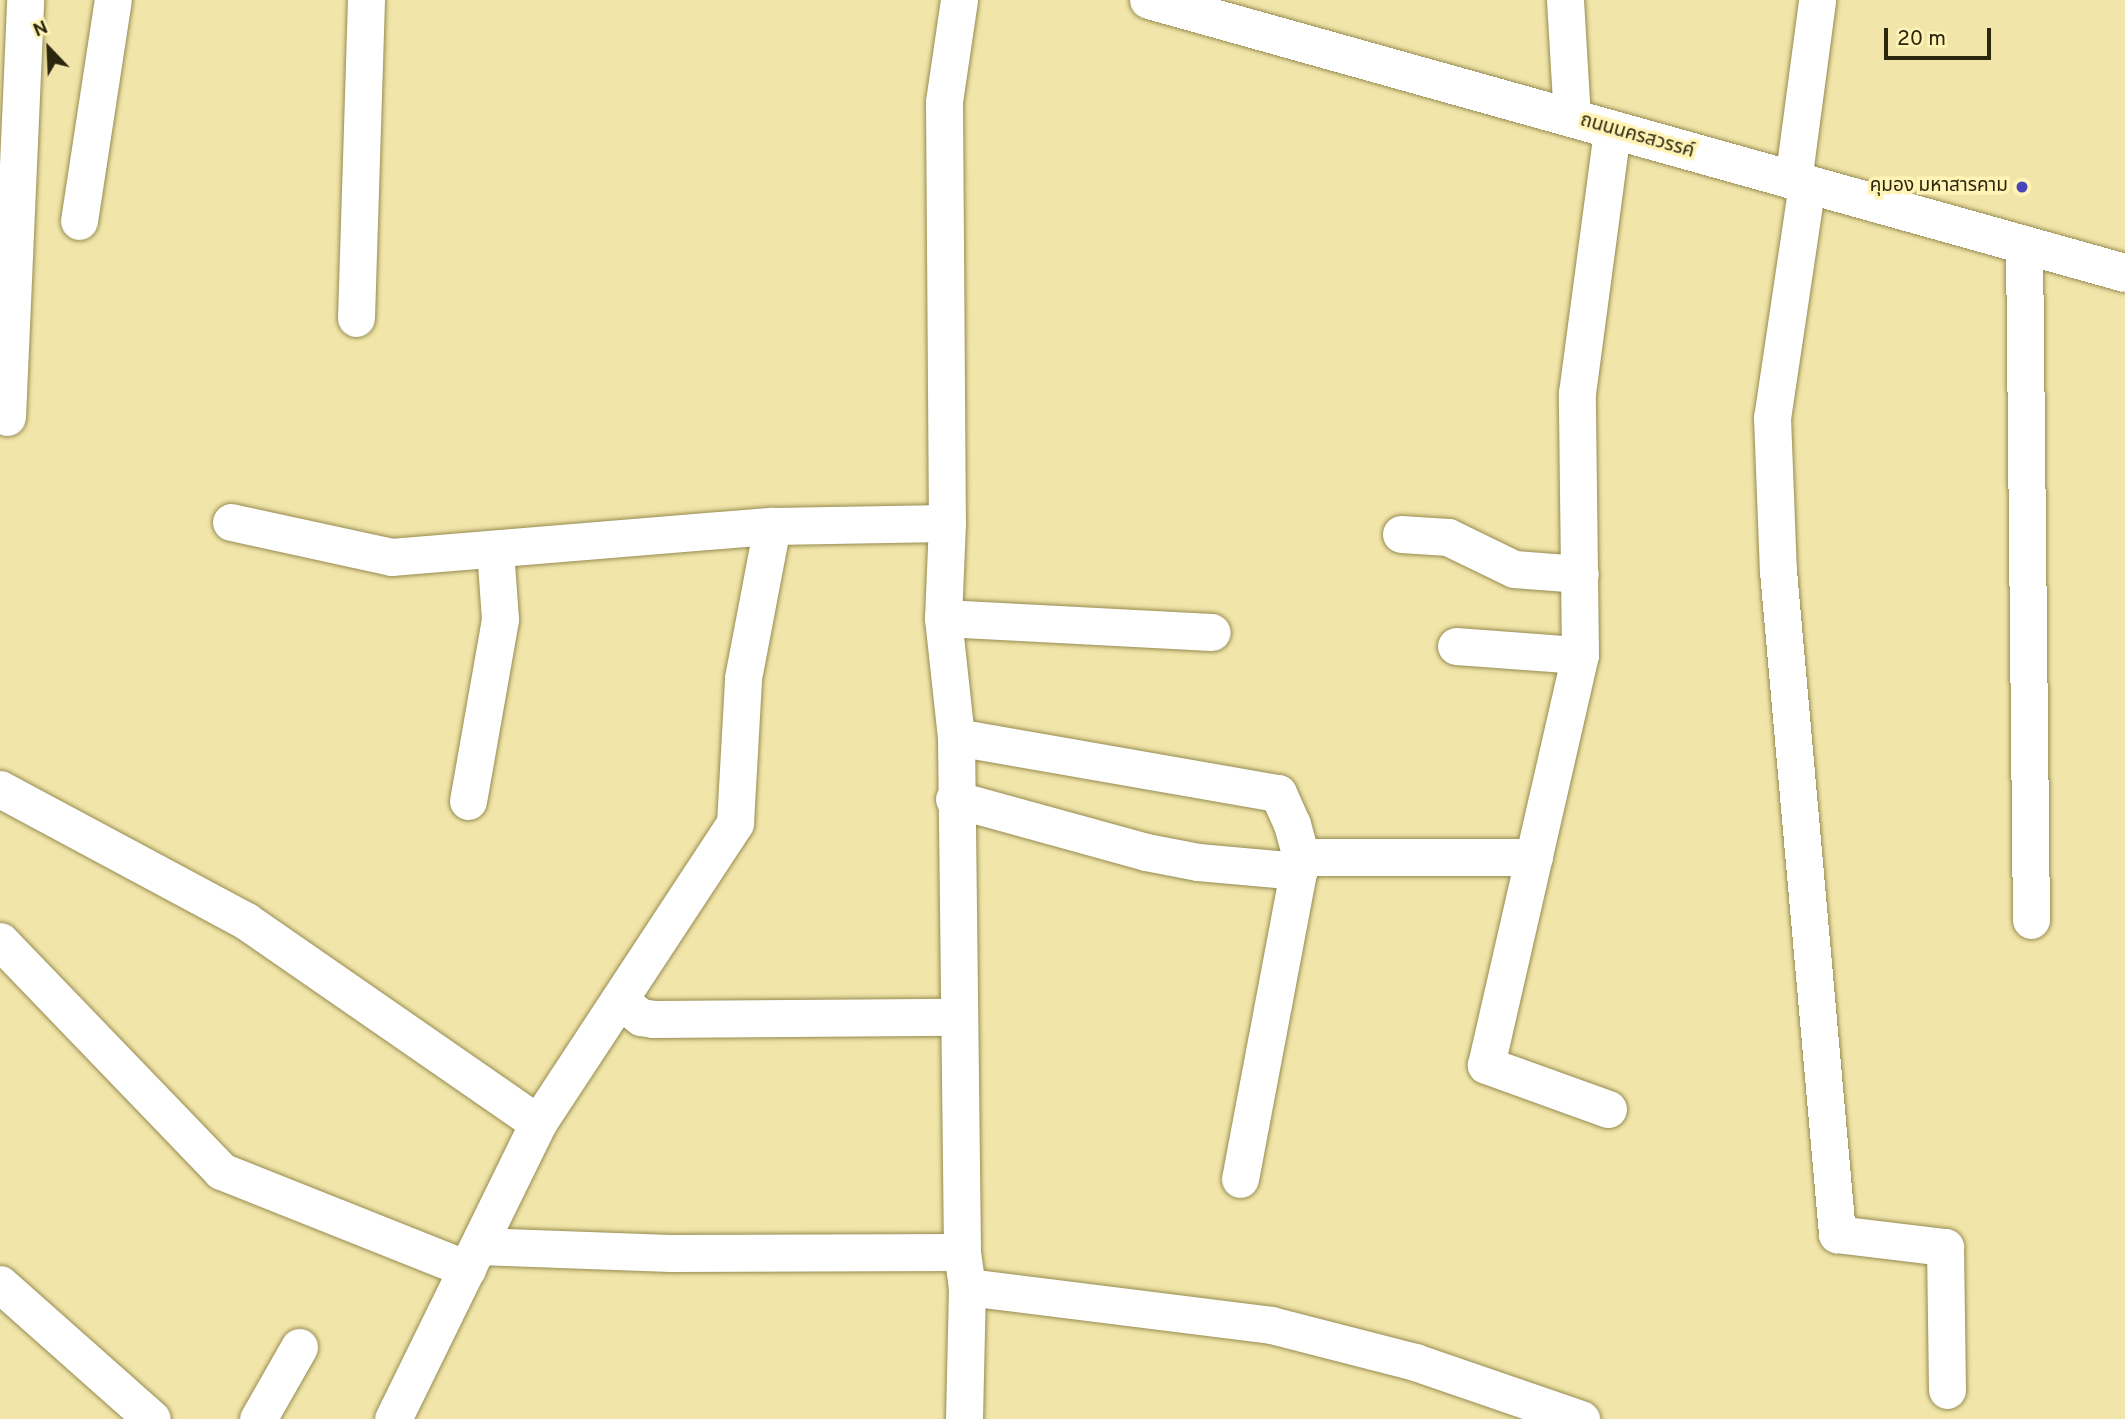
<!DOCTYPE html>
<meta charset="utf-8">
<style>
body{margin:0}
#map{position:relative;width:2125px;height:1419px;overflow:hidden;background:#f1e5a9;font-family:Overpass,"Noto Sans Thai",sans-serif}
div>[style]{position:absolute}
.roads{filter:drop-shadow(0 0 2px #968b51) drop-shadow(0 0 2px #968b51)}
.minor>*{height:37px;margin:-18.5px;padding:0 18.5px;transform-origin:18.5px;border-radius:18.5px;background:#fff}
.major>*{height:38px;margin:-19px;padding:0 19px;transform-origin:19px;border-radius:19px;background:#fff}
.dots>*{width:19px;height:19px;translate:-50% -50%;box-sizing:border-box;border:4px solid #fff3b6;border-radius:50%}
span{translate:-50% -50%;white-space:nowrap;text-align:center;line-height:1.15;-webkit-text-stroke:7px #fff3b6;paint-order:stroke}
.street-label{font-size:19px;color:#2b260e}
.poi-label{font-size:19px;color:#2b260e}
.right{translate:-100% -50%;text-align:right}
.north{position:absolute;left:14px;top:14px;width:70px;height:70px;-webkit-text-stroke:5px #fff3b6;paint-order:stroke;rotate:337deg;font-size:19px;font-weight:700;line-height:28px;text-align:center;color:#2b260e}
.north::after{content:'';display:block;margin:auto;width:24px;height:32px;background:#2b260e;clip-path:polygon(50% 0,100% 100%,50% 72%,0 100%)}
.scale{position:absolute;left:1884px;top:28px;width:107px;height:32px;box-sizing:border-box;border:4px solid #2b260e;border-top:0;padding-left:9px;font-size:21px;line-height:24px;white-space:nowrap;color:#2b260e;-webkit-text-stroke:5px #fff3b6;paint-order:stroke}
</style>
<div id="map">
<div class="roads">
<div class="minor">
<div style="left:959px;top:0;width:103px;rotate:98.4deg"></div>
<div style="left:944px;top:102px;width:421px;rotate:89.6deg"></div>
<div style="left:947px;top:523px;width:95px;rotate:92.4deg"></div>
<div style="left:943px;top:618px;width:120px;rotate:83.8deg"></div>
<div style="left:956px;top:737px;width:515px;rotate:89.33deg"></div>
<div style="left:962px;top:1252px;width:35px;rotate:82deg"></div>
<div style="left:967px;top:1287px;width:132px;rotate:91.3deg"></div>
<div style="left:1565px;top:0;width:118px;rotate:86.6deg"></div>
<div style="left:1793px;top:181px;width:183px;rotate:-82.4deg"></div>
<div style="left:1807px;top:184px;width:236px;rotate:98.5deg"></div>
<div style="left:1772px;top:417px;width:154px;rotate:87.8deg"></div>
<div style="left:1778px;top:571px;width:666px;rotate:84.91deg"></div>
<div style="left:1837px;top:1234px;width:109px;rotate:6.9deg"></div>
<div style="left:1945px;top:1247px;width:143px;rotate:89.2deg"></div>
<div style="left:79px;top:221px;width:224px;rotate:-81.3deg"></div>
<div style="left:2024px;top:244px;width:676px;rotate:89.41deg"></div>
<div style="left:356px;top:318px;width:318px;rotate:-88.2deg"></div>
<div style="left:7px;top:417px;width:417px;rotate:-87.5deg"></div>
<div style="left:231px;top:522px;width:164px;rotate:12.3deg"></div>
<div style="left:391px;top:557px;width:382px;rotate:-4.7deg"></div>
<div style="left:772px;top:526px;width:175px;rotate:-1deg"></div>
<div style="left:1401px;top:534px;width:47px;rotate:3.7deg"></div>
<div style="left:1448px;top:537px;width:73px;rotate:25.9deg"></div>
<div style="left:1514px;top:569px;width:66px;rotate:4.3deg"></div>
<div style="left:943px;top:618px;width:269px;rotate:3deg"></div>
<div style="left:1456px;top:646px;width:124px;rotate:4.2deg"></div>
<div style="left:956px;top:737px;width:327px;rotate:9.9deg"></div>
<div style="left:1278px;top:793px;width:34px;rotate:66deg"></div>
<div style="left:1292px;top:824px;width:34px;rotate:75deg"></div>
<div style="left:1301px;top:857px;width:233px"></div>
<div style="left:0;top:789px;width:279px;rotate:28.2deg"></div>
<div style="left:246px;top:921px;width:355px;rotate:34.7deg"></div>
<div style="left:954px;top:799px;width:199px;rotate:15.4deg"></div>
<div style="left:1146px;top:852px;width:53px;rotate:10.9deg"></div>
<div style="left:1198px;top:862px;width:101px;rotate:5.1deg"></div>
<div style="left:468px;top:801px;width:185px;rotate:-80deg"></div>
<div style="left:500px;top:619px;width:70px;rotate:-94.1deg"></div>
<div style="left:0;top:941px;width:319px;rotate:46.1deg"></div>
<div style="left:221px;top:1171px;width:265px;rotate:21.7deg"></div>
<div style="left:619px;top:1000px;width:28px;rotate:38deg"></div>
<div style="left:641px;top:1017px;width:12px;rotate:9deg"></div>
<div style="left:653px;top:1019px;width:305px;rotate:-0.4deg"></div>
<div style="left:1608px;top:1109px;width:130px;rotate:-160.2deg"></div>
<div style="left:1486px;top:1065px;width:421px;rotate:-77.1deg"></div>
<div style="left:1580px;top:655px;width:262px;rotate:-90.7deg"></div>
<div style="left:1577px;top:393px;width:266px;rotate:-82.4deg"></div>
<div style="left:1240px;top:1179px;width:328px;rotate:-79.3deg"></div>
<div style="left:478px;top:1246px;width:192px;rotate:2.1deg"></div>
<div style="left:670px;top:1253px;width:292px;rotate:-0.2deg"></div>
<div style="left:0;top:1284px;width:203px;rotate:41.6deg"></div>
<div style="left:967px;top:1287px;width:306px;rotate:7.1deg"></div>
<div style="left:1271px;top:1325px;width:149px;rotate:14.4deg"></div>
<div style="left:1415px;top:1362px;width:176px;rotate:19deg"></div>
<div style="left:258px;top:1419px;width:83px;rotate:-60.3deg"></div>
<div style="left:393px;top:1419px;width:330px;rotate:-63.9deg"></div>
<div style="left:538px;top:1123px;width:359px;rotate:-56.7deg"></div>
<div style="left:735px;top:823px;width:145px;rotate:-86.8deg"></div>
<div style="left:743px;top:678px;width:155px;rotate:-79.2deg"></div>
</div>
<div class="major">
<div style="left:1149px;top:0;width:1013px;rotate:15.63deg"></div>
</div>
</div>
<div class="dots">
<div style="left:2022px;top:187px;background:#4945bb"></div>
</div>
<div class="street-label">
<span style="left:1637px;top:137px;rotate:16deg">ถนนนครสวรรค์</span>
</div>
<div class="poi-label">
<span class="right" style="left:2008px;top:187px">คุมอง มหาสารคาม</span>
</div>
<div class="north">N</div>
<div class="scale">20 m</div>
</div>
